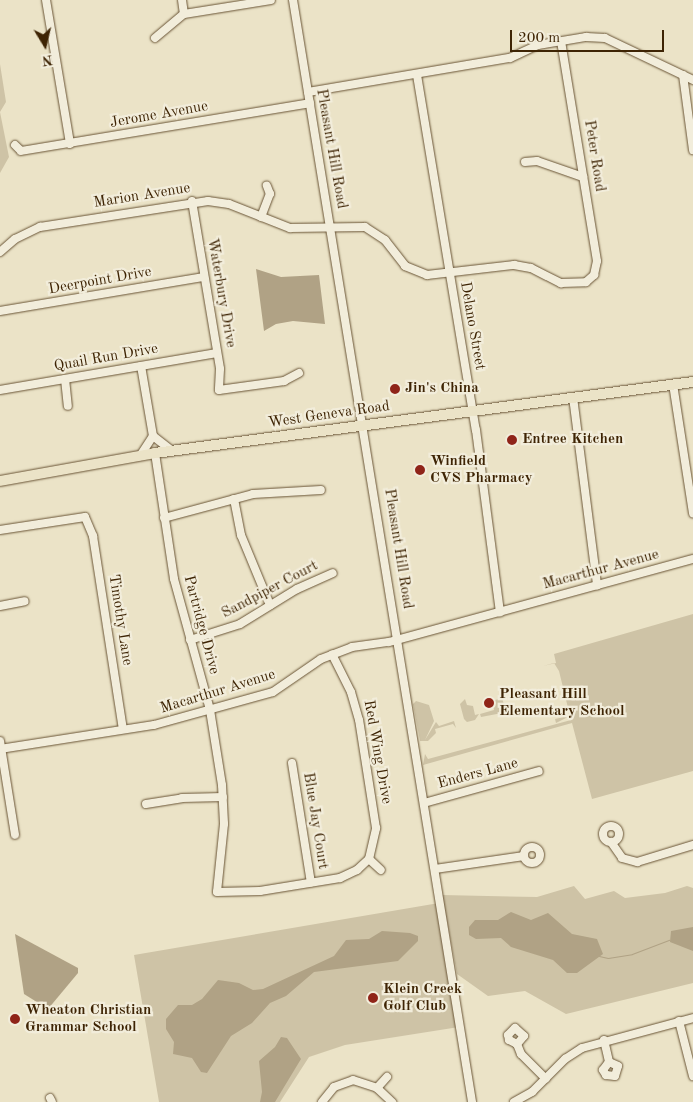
<!DOCTYPE html>
<style>
body{margin:0}
#map{position:relative;width:693px;height:1102px;overflow:hidden;background:#ebe3c7;font-family:"Old Standard TT",serif}
div>[style]{position:absolute}
.green>*{inset:0;background:#cec3a6}
.water>*{inset:0;background:#b0a285}
.stream>*{height:1px;margin:-0.5px;padding:0 0.5px;transform-origin:0.5px;border-radius:0.5px;background:#b0a285}
.roads{filter:drop-shadow(0 0 1px #695435) drop-shadow(0 0 1px #695435)}
.minor>*{height:8px;margin:-4px;padding:0 4px;transform-origin:4px;border-radius:4px;background:#f2eddb}
.minor>.ring{margin:-4px;padding:0;box-sizing:content-box;background:none;border:8px solid #f2eddb;border-radius:50%}
.major>*{height:10px;margin:-5px;padding:0 5px;transform-origin:5px;border-radius:5px;background:#ebe3c7}
.dots>*{width:14px;height:14px;translate:-50% -50%;box-sizing:border-box;border:2px solid #f2eddb;border-radius:50%}
span{translate:-50% -50%;white-space:nowrap;text-align:center;line-height:1.15;-webkit-text-stroke:4.5px #f2eddb;paint-order:stroke}
.street-label{font-size:15px;color:#3e2404}
.poi-label{font-size:15px;color:#3e2404;font-weight:700}
.left{translate:0 -50%;text-align:left}
.north{position:absolute;left:20px;top:20px;width:50px;height:50px;-webkit-text-stroke:4px #f2eddb;paint-order:stroke;rotate:171deg;font-size:14px;font-weight:700;line-height:20px;text-align:center;color:#3e2404}
.north::after{content:'';display:block;margin:auto;width:18px;height:22px;background:#3e2404;clip-path:polygon(50% 0,100% 100%,50% 72%,0 100%)}
.scale{position:absolute;left:510px;top:30px;width:154px;height:22px;box-sizing:border-box;border:2px solid #3e2404;border-top:0;padding-left:6px;font-size:15px;line-height:18px;white-space:nowrap;color:#3e2404;-webkit-text-stroke:4px #f2eddb;paint-order:stroke}
</style>
<div id="map">
<div class="green">
<div style="clip-path:polygon(0 64px,6px 102px,0 112px,9px 157px,0 173px)"></div>
<div style="clip-path:polygon(693px 614px,693px 771px,592px 799px,572px 723px,423px 765px,425px 754px,428px 759px,571px 720px,570px 716px,556px 723px,555px 719px,568px 716px,569px 712px,559px 671px,554px 663px,543px 666px,556px 663px,554px 654px)"></div>
<div style="clip-path:polygon(502px 698px,505px 708px,502px 713px,481px 717px,480px 714px,494px 710px,492px 701px)"></div>
<div style="clip-path:polygon(465px 699px,467px 705px,473px 706px,475px 715px,479px 714px,475px 720px,467px 722px,464px 719px,460px 704px)"></div>
<div style="clip-path:polygon(416px 701px,429px 705px,434px 721px,425px 740px,436px 722px,439px 726px,454px 721px,456px 728px,453px 724px,435px 729px,436px 733px,428px 741px,420px 741px,413px 704px)"></div>
<div style="clip-path:polygon(574px 886px,585px 899px,614px 891px,625px 898px,665px 893px,687px 886px,693px 888px,693px 983px,566px 1014px,525px 991px,488px 996px,457px 974px,442px 895px,537px 897px)"></div>
<div style="clip-path:polygon(439px 903px,459px 1027px,345px 1045px,309px 1057px,280px 1102px,159px 1102px,134px 955px)"></div>
</div>
<div class="water">
<div style="clip-path:polygon(256px 269px,281px 277px,319px 275px,325px 324px,293px 321px,276px 324px,264px 331px)"></div>
<div style="clip-path:polygon(511px 912px,531px 920px,548px 913px,572px 934px,597px 939px,603px 954px,577px 973px,567px 973px,553px 960px,511px 947px,501px 938px,476px 939px,469px 935px,469px 927px,475px 920px,498px 920px)"></div>
<div style="clip-path:polygon(693px 927px,693px 951px,670px 942px,671px 931px)"></div>
<div style="clip-path:polygon(382px 931px,410px 933px,418px 936px,418px 941px,398px 961px,314px 972px,286px 996px,270px 1003px,252px 1023px,231px 1036px,207px 1073px,201px 1072px,192px 1058px,173px 1054px,174px 1042px,166px 1029px,166px 1019px,178px 1005px,192px 1005px,202px 999px,218px 980px,239px 983px,253px 990px,263px 989px,334px 956px,346px 940px,369px 939px)"></div>
<div style="clip-path:polygon(15px 934px,78px 968px,78px 973px,48px 1009px,24px 994px)"></div>
<div style="clip-path:polygon(281px 1037px,287px 1038px,301px 1059px,275px 1102px,260px 1102px,262px 1092px,259px 1061px,275px 1047px)"></div>
</div>
<div class="stream">
<div style="left:599px;top:956px;width:9px;rotate:13deg"></div>
<div style="left:608px;top:958px;width:24px;rotate:-9deg"></div>
<div style="left:632px;top:954px;width:40px;rotate:-21deg"></div>
</div>
<div class="roads">
<div class="minor">
<div style="left:46px;top:0;width:146px;rotate:80.5deg"></div>
<div style="left:182px;top:0;width:14px;rotate:82deg"></div>
<div style="left:293px;top:0;width:1116px;rotate:80.77deg"></div>
<div style="left:155px;top:38px;width:38px;rotate:-40deg"></div>
<div style="left:184px;top:14px;width:88px;rotate:-9.1deg"></div>
<div style="left:417px;top:75px;width:360px;rotate:80.6deg"></div>
<div style="left:476px;top:430px;width:184px;rotate:82.5deg"></div>
<div style="left:683px;top:75px;width:76px;rotate:82.4deg"></div>
<div style="left:308px;top:92px;width:205px;rotate:-9.6deg"></div>
<div style="left:510px;top:58px;width:31px;rotate:-25deg"></div>
<div style="left:538px;top:45px;width:49px;rotate:-9.5deg"></div>
<div style="left:586px;top:37px;width:19px;rotate:3deg"></div>
<div style="left:605px;top:38px;width:98px;rotate:25.5deg"></div>
<div style="left:15px;top:145px;width:8px;rotate:45deg"></div>
<div style="left:21px;top:151px;width:293px;rotate:-9.4deg"></div>
<div style="left:525px;top:162px;width:12px;rotate:-5deg"></div>
<div style="left:537px;top:161px;width:49px;rotate:19.2deg"></div>
<div style="left:192px;top:201px;width:170px;rotate:80.5deg"></div>
<div style="left:220px;top:369px;width:21px;rotate:93deg"></div>
<div style="left:219px;top:390px;width:66px;rotate:-7.9deg"></div>
<div style="left:284px;top:381px;width:17px;rotate:-28deg"></div>
<div style="left:261px;top:217px;width:25px;rotate:-69deg"></div>
<div style="left:270px;top:194px;width:9px;rotate:-111deg"></div>
<div style="left:0;top:252px;width:20px;rotate:-41deg"></div>
<div style="left:15px;top:239px;width:28px;rotate:-26deg"></div>
<div style="left:40px;top:227px;width:170px;rotate:-8.8deg"></div>
<div style="left:208px;top:201px;width:21px;rotate:8deg"></div>
<div style="left:229px;top:204px;width:66px;rotate:21.5deg"></div>
<div style="left:290px;top:228px;width:75px;rotate:-0.8deg"></div>
<div style="left:365px;top:227px;width:24px;rotate:33deg"></div>
<div style="left:385px;top:240px;width:33px;rotate:52deg"></div>
<div style="left:405px;top:266px;width:24px;rotate:22deg"></div>
<div style="left:427px;top:275px;width:88px;rotate:-6.6deg"></div>
<div style="left:514px;top:265px;width:17px;rotate:10deg"></div>
<div style="left:531px;top:268px;width:34px;rotate:27deg"></div>
<div style="left:561px;top:283px;width:25px;rotate:-2deg"></div>
<div style="left:586px;top:282px;width:11px;rotate:-41deg"></div>
<div style="left:594px;top:275px;width:14px;rotate:-78deg"></div>
<div style="left:597px;top:261px;width:222px;rotate:-99.3deg"></div>
<div style="left:0;top:311px;width:207px;rotate:-9.5deg"></div>
<div style="left:65px;top:379px;width:27px;rotate:84deg"></div>
<div style="left:673px;top:384px;width:131px;rotate:81.2deg"></div>
<div style="left:0;top:390px;width:220px;rotate:-9.7deg"></div>
<div style="left:573px;top:397px;width:190px;rotate:82.7deg"></div>
<div style="left:153px;top:436px;width:24px;rotate:38deg"></div>
<div style="left:155px;top:453px;width:127px;rotate:81.4deg"></div>
<div style="left:174px;top:579px;width:136px;rotate:74.6deg"></div>
<div style="left:210px;top:710px;width:76px;rotate:80.9deg"></div>
<div style="left:222px;top:785px;width:39px;rotate:87deg"></div>
<div style="left:224px;top:824px;width:68px;rotate:95.9deg"></div>
<div style="left:217px;top:892px;width:43px;rotate:-1.3deg"></div>
<div style="left:260px;top:891px;width:81px;rotate:-9.2deg"></div>
<div style="left:340px;top:878px;width:19px;rotate:-25deg"></div>
<div style="left:357px;top:870px;width:16px;rotate:-43deg"></div>
<div style="left:369px;top:859px;width:32px;rotate:-77deg"></div>
<div style="left:376px;top:828px;width:109px;rotate:-98.9deg"></div>
<div style="left:359px;top:720px;width:29px;rotate:-106deg"></div>
<div style="left:351px;top:692px;width:42px;rotate:-116.6deg"></div>
<div style="left:140px;top:456px;width:24px;rotate:-57deg"></div>
<div style="left:153px;top:436px;width:71px;rotate:-99.7deg"></div>
<div style="left:234px;top:499px;width:37px;rotate:79deg"></div>
<div style="left:241px;top:535px;width:76px;rotate:67.5deg"></div>
<div style="left:164px;top:518px;width:92px;rotate:-15.1deg"></div>
<div style="left:253px;top:494px;width:68px;rotate:-3.4deg"></div>
<div style="left:0;top:530px;width:86px;rotate:-8.7deg"></div>
<div style="left:85px;top:517px;width:21px;rotate:67deg"></div>
<div style="left:93px;top:536px;width:195px;rotate:81.2deg"></div>
<div style="left:0;top:606px;width:25px;rotate:-11deg"></div>
<div style="left:190px;top:640px;width:52px;rotate:-17.7deg"></div>
<div style="left:240px;top:624px;width:67px;rotate:-31.6deg"></div>
<div style="left:297px;top:589px;width:39px;rotate:-24deg"></div>
<div style="left:0;top:741px;width:95px;rotate:80.9deg"></div>
<div style="left:0;top:749px;width:156px;rotate:-8.9deg"></div>
<div style="left:154px;top:725px;width:123px;rotate:-15.5deg"></div>
<div style="left:273px;top:692px;width:58px;rotate:-34.5deg"></div>
<div style="left:321px;top:659px;width:33px;rotate:-21deg"></div>
<div style="left:352px;top:647px;width:37px;rotate:-8deg"></div>
<div style="left:389px;top:642px;width:315px;rotate:-15.3deg"></div>
<div style="left:292px;top:763px;width:121px;rotate:81deg"></div>
<div style="left:424px;top:803px;width:119px;rotate:-15.5deg"></div>
<div style="left:146px;top:804px;width:36px;rotate:-9deg"></div>
<div style="left:182px;top:798px;width:41px;rotate:-1.4deg"></div>
<div class="ring" style="left:603px;top:826px;width:8px;height:8px"></div>
<div style="left:611px;top:842px;width:19px;rotate:55deg"></div>
<div style="left:622px;top:858px;width:16px;rotate:15deg"></div>
<div style="left:637px;top:862px;width:59px;rotate:-16.9deg"></div>
<div class="ring" style="left:524px;top:847px;width:8px;height:8px"></div>
<div style="left:369px;top:859px;width:16px;rotate:43deg"></div>
<div style="left:435px;top:869px;width:90px;rotate:-8.3deg"></div>
<div style="left:679px;top:1021px;width:57px;rotate:75.7deg"></div>
<div style="left:604px;top:1040px;width:23px;rotate:77deg"></div>
<div style="left:609px;top:1062px;width:10px;rotate:127deg"></div>
<div style="left:603px;top:1070px;width:6px;rotate:59deg"></div>
<div style="left:606px;top:1075px;width:9px;rotate:6deg"></div>
<div style="left:615px;top:1076px;width:10px;rotate:-73deg"></div>
<div style="left:618px;top:1066px;width:10px;rotate:-156deg"></div>
<div style="left:517px;top:1044px;width:9px;rotate:-153deg"></div>
<div style="left:509px;top:1040px;width:5px;rotate:-101deg"></div>
<div style="left:508px;top:1035px;width:10px;rotate:-45deg"></div>
<div style="left:515px;top:1028px;width:12px;rotate:42deg"></div>
<div style="left:524px;top:1036px;width:11px;rotate:131deg"></div>
<div style="left:517px;top:1044px;width:11px;rotate:68deg"></div>
<div style="left:521px;top:1054px;width:35px;rotate:45deg"></div>
<div style="left:377px;top:1088px;width:15px;rotate:-48deg"></div>
<div style="left:50px;top:1098px;width:4px;rotate:63deg"></div>
<div style="left:322px;top:1102px;width:19px;rotate:-51deg"></div>
<div style="left:334px;top:1087px;width:20px;rotate:-20deg"></div>
<div style="left:353px;top:1080px;width:25px;rotate:18deg"></div>
<div style="left:377px;top:1088px;width:21px;rotate:43deg"></div>
<div style="left:514px;top:1102px;width:21px;rotate:-29deg"></div>
<div style="left:532px;top:1092px;width:47px;rotate:-45deg"></div>
<div style="left:565px;top:1059px;width:20px;rotate:-33deg"></div>
<div style="left:582px;top:1048px;width:115px;rotate:-15.1deg"></div>
</div>
<div class="major">
<div style="left:0;top:481px;width:158px;rotate:-10.2deg"></div>
<div style="left:155px;top:453px;width:543px;rotate:-7.52deg"></div>
</div>
</div>
<div class="dots">
<div style="left:395px;top:389px;background:#8f2418"></div>
<div style="left:512px;top:440px;background:#8f2418"></div>
<div style="left:420px;top:470px;background:#8f2418"></div>
<div style="left:489px;top:703px;background:#8f2418"></div>
<div style="left:373px;top:998px;background:#8f2418"></div>
<div style="left:15px;top:1019px;background:#8f2418"></div>
</div>
<div class="street-label">
<span style="left:159px;top:115px;rotate:-10deg">Jerome Avenue</span>
<span style="left:331px;top:149px;rotate:80deg">Pleasant Hill Road</span>
<span style="left:594px;top:156px;rotate:81deg">Peter Road</span>
<span style="left:142px;top:196px;rotate:-9deg">Marion Avenue</span>
<span style="left:100px;top:281px;rotate:-10deg">Deerpoint Drive</span>
<span style="left:221px;top:293px;rotate:80deg">Waterbury Drive</span>
<span style="left:472px;top:326px;rotate:80deg">Delano Street</span>
<span style="left:106px;top:358px;rotate:-10deg">Quail Run Drive</span>
<span style="left:329px;top:415px;rotate:-8deg">West Geneva Road</span>
<span style="left:398px;top:549px;rotate:81deg">Pleasant Hill Road</span>
<span style="left:601px;top:570px;rotate:-15deg">Macarthur Avenue</span>
<span style="left:270px;top:590px;rotate:-28deg">Sandpiper Court</span>
<span style="left:120px;top:620px;rotate:81deg">Timothy Lane</span>
<span style="left:201px;top:625px;rotate:75deg">Partridge Drive</span>
<span style="left:218px;top:692px;rotate:-17deg">Macarthur Avenue</span>
<span style="left:377px;top:752px;rotate:80deg">Red Wing Drive</span>
<span style="left:478px;top:774px;rotate:-15deg">Enders Lane</span>
<span style="left:315px;top:821px;rotate:81deg">Blue Jay Court</span>
</div>
<div class="poi-label">
<span class="left" style="left:405px;top:389px">Jin's China</span>
<span class="left" style="left:522px;top:440px">Entree Kitchen</span>
<span class="left" style="left:430px;top:470px">Winfield<br>CVS Pharmacy</span>
<span class="left" style="left:499px;top:703px">Pleasant Hill<br>Elementary School</span>
<span class="left" style="left:383px;top:998px">Klein Creek<br>Golf Club</span>
<span class="left" style="left:25px;top:1019px">Wheaton Christian<br>Grammar School</span>
</div>
<div class="north">N</div>
<div class="scale">200 m</div>
</div>
